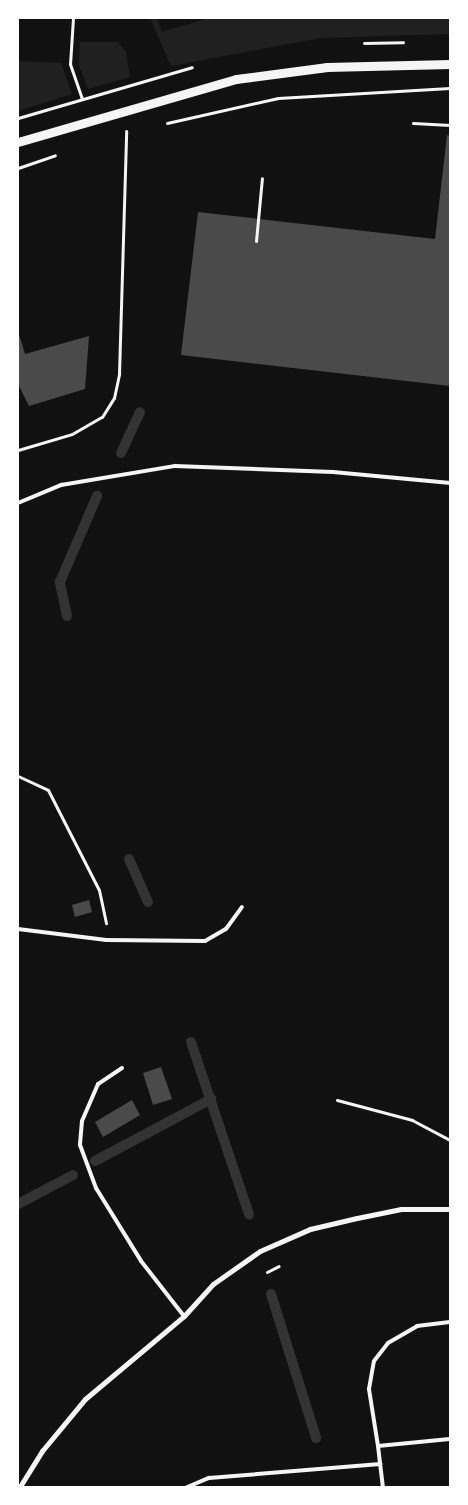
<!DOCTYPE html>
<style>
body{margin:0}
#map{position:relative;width:468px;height:1505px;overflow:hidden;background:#111;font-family:Figtree,sans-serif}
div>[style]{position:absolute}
.green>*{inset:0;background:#202020}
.stream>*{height:10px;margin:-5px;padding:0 5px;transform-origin:5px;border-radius:5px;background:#333}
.building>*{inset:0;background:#4a4a4a}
.path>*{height:3px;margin:-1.5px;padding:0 1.5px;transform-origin:1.5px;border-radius:1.5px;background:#f5f5f5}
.service>*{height:4px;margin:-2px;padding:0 2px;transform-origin:2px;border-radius:2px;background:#f5f5f5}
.minor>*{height:5px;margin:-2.5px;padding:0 2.5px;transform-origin:2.5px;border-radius:2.5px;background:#f5f5f5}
.tertiary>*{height:9px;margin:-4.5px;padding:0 4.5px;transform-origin:4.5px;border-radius:4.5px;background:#f5f5f5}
span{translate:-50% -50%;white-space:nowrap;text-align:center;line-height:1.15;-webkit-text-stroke:5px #fff;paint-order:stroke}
.frame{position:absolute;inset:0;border:19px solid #fff;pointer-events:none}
</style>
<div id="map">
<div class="green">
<div style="clip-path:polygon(150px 18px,157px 18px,162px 32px,208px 18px,450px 18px,450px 34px,320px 38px,171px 66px)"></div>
<div style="clip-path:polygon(80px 42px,118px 42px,126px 52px,130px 77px,88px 89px,79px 65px)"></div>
<div style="clip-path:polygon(18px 61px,61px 63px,72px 94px,18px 111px)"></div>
</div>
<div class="stream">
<div style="left:121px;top:453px;width:45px;rotate:-65.1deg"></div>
<div style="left:67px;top:616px;width:35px;rotate:-102deg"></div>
<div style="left:60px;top:582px;width:94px;rotate:-66.7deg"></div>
<div style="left:129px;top:859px;width:47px;rotate:66.2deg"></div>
<div style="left:191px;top:1042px;width:182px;rotate:71.4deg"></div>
<div style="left:95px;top:1161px;width:132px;rotate:-28.1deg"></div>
<div style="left:18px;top:1204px;width:62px;rotate:-27.8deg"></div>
<div style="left:271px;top:1294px;width:151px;rotate:72.6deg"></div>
</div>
<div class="building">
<div style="clip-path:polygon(447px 135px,450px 136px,450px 386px,181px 355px,198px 212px,435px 239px)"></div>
<div style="clip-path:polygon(18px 331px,25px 354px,89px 336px,85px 389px,29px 406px,18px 384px)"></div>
<div style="clip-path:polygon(89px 900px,92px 912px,75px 917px,72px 905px)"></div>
<div style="clip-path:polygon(161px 1067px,172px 1099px,153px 1105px,143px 1073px)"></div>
<div style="clip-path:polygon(132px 1100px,140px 1115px,103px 1137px,95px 1122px)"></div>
</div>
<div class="path">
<div style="left:73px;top:18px;width:46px;rotate:93.7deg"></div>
<div style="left:70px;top:64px;width:36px;rotate:71deg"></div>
<div style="left:364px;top:43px;width:39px;rotate:-1deg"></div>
<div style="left:18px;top:118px;width:181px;rotate:-16.3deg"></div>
<div style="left:167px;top:123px;width:114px;rotate:-12.7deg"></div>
<div style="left:278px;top:98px;width:172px;rotate:-3.3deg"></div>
<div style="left:413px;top:123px;width:37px;rotate:3deg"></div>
<div style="left:18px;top:168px;width:39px;rotate:-19deg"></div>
<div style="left:256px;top:241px;width:63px;rotate:-84.6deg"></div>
<div style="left:18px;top:450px;width:56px;rotate:-16.5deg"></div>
<div style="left:72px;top:434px;width:34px;rotate:-30deg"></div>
<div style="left:102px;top:417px;width:22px;rotate:-58deg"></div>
<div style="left:114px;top:398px;width:25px;rotate:-78deg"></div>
<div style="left:119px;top:374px;width:243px;rotate:-88.3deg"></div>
<div style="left:18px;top:776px;width:33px;rotate:25deg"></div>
<div style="left:48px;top:790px;width:112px;rotate:63deg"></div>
<div style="left:99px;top:890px;width:34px;rotate:78deg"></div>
<div style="left:337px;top:1100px;width:78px;rotate:14.9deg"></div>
<div style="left:412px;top:1120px;width:43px;rotate:27.8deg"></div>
<div style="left:267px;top:1272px;width:13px;rotate:-27deg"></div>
</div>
<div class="service">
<div style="left:18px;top:503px;width:47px;rotate:-22.7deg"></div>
<div style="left:61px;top:485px;width:116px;rotate:-9.5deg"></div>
<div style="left:175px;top:466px;width:158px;rotate:2.2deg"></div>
<div style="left:333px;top:472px;width:118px;rotate:5.4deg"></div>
<div style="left:18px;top:929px;width:89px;rotate:7.1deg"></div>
<div style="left:106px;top:940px;width:99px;rotate:0.6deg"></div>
<div style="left:205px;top:941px;width:24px;rotate:-30deg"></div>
<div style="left:226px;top:929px;width:27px;rotate:-54deg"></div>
<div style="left:122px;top:1068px;width:29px;rotate:146deg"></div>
<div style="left:98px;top:1084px;width:40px;rotate:113.4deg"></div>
<div style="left:82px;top:1121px;width:24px;rotate:95deg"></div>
<div style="left:80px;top:1145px;width:46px;rotate:69.6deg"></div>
<div style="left:96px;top:1188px;width:86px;rotate:58.3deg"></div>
<div style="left:141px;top:1261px;width:70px;rotate:52deg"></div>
<div style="left:378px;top:1446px;width:58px;rotate:-99deg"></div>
<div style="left:369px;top:1389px;width:28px;rotate:-80deg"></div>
<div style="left:374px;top:1361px;width:23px;rotate:-52deg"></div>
<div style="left:388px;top:1343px;width:34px;rotate:-30deg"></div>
<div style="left:417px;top:1326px;width:33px;rotate:-7deg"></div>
<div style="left:185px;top:1488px;width:26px;rotate:-23deg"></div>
<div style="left:209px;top:1478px;width:172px;rotate:-4.7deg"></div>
<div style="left:383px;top:1488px;width:42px;rotate:-96.8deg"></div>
<div style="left:378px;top:1446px;width:72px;rotate:-5.6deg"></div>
</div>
<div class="minor">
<div style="left:19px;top:1488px;width:44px;rotate:-58.1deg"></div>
<div style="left:42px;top:1451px;width:67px;rotate:-50.4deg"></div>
<div style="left:85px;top:1399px;width:129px;rotate:-40deg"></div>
<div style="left:184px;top:1316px;width:43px;rotate:-47.8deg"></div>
<div style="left:213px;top:1284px;width:57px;rotate:-35.1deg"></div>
<div style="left:260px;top:1251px;width:55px;rotate:-23.7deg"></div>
<div style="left:310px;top:1229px;width:48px;rotate:-13.2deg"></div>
<div style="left:357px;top:1218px;width:45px;rotate:-11.6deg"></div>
<div style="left:401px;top:1209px;width:49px"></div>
</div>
<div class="tertiary">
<div style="left:18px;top:142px;width:227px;rotate:-16.1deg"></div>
<div style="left:236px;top:79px;width:92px;rotate:-7.5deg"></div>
<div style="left:327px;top:67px;width:123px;rotate:-1.4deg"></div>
</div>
<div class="frame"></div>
</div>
